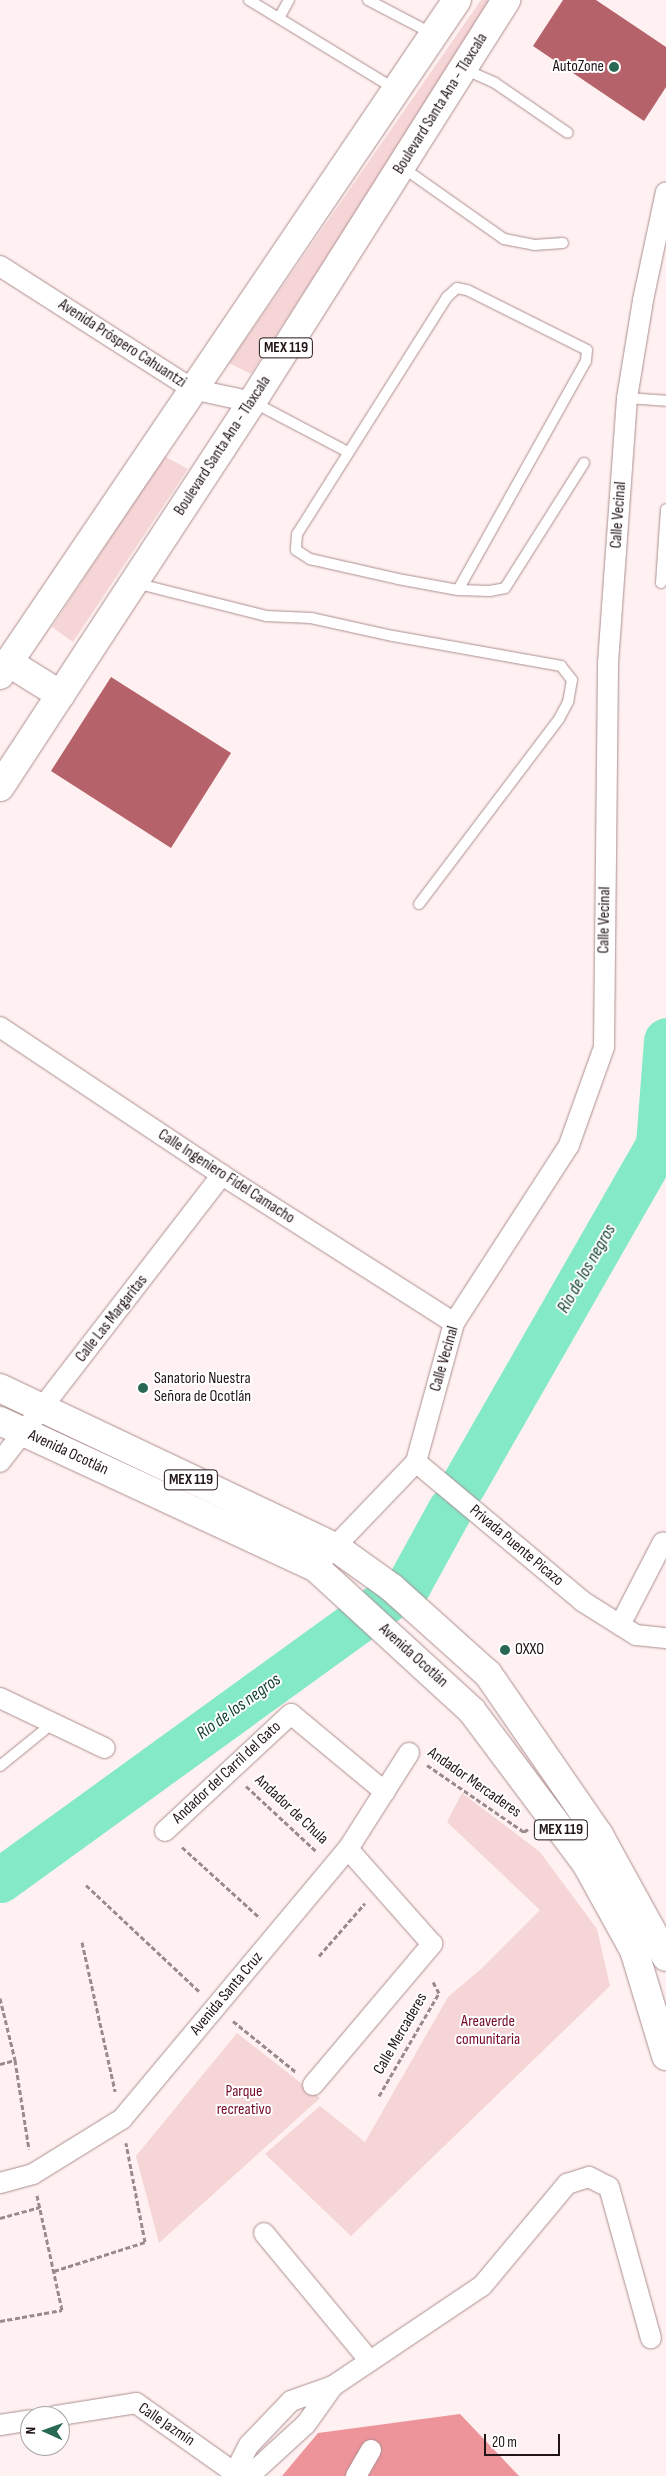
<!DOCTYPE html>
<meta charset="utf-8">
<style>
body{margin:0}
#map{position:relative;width:666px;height:2476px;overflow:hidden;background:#fff1f1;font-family:"Sofia Sans Condensed",sans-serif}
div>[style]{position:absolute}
.green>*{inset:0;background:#f5d5d6}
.forest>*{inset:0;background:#ed949b}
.river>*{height:45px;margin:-22.5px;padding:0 22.5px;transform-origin:22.5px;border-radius:22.5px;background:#84e9c7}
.building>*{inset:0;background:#b5626a}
.path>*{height:3px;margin-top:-1.5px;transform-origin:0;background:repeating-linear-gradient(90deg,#998b8c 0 5px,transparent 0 7.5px)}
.roads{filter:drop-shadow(0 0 1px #ad8d8e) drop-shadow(0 0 1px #ad8d8e)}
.service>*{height:10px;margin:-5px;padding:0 5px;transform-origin:5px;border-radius:5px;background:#fff}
.minor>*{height:20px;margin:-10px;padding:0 10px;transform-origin:10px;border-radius:10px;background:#fff}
.primary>*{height:28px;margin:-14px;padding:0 14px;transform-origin:14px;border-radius:14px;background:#fff}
.dots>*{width:14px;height:14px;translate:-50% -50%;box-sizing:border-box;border:2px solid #fff;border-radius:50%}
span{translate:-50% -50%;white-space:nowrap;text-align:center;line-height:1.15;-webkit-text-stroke:4px #fff;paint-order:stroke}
.shield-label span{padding:1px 4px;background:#fff;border:1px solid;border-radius:4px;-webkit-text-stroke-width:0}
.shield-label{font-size:15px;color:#221516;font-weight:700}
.poi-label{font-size:16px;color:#221516}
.right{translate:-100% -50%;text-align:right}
.left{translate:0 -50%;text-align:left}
.street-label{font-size:16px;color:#221516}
.park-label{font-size:16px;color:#750926}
.water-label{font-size:18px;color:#164335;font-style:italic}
.north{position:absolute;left:20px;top:2406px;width:50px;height:50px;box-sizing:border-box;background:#fff;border:1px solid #a7a1a2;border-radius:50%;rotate:272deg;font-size:14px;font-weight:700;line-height:20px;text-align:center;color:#221516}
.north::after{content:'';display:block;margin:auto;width:18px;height:22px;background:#296855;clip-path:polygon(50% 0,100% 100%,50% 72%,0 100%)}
.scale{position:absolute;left:484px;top:2434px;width:76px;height:22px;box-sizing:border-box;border:2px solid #221516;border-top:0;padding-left:6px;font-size:15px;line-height:18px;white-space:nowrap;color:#221516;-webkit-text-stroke:4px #fff;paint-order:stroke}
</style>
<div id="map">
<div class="green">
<div style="clip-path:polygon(481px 0,493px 0,251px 374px,229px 363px)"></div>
<div style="clip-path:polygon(164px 456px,188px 469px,73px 642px,52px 627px)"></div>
<div style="clip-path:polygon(462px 1793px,540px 1852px,597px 1929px,610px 1986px,351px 2236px,265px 2154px,320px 2106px,365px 2142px,448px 1997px,481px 1969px,540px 1910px,447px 1822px)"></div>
<div style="clip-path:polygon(237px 2033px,320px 2098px,159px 2243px,136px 2156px)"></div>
</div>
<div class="forest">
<div style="clip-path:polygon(460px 2414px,519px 2476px,282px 2476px,318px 2433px)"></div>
</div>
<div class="river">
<div style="left:463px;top:1485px;width:392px;rotate:-60.2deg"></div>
<div style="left:658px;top:1145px;width:105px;rotate:-85.6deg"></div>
<div style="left:0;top:1880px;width:505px;rotate:-35.89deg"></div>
<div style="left:409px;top:1584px;width:85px;rotate:-61.3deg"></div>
</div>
<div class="building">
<div style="clip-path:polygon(563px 0,596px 0,666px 47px,666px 87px,644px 121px,533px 46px)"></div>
<div style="clip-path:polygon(111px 677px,231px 753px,171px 848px,51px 771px)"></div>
</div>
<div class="path">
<div style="left:427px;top:1765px;width:118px;rotate:34.6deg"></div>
<div style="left:524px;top:1832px;width:5px;rotate:-37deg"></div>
<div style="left:246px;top:1786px;width:96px;rotate:42.9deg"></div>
<div style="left:182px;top:1847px;width:105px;rotate:42.3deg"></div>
<div style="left:86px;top:1885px;width:156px;rotate:43.2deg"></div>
<div style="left:82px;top:1942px;width:153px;rotate:77.5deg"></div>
<div style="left:319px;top:1956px;width:70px;rotate:-49deg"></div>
<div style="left:0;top:1998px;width:64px;rotate:76.4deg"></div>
<div style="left:15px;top:2060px;width:90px;rotate:81.1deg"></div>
<div style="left:233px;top:2021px;width:81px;rotate:39deg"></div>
<div style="left:0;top:2064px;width:16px;rotate:-15deg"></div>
<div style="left:379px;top:2096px;width:119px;rotate:-59.8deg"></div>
<div style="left:439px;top:1993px;width:15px;rotate:-118deg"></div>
<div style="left:0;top:2218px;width:41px;rotate:-15.4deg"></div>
<div style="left:54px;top:2271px;width:96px;rotate:-17.7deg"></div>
<div style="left:145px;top:2242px;width:101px;rotate:-100.9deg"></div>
<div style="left:0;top:2321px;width:63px;rotate:-10.1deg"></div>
<div style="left:62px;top:2310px;width:118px;rotate:-102.3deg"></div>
</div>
<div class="roads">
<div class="service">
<div style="left:249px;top:0;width:171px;rotate:31.4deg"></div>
<div style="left:368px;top:0;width:73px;rotate:27.6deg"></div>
<div style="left:279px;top:18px;width:21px;rotate:-61deg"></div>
<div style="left:464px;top:69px;width:34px;rotate:24deg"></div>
<div style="left:495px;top:83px;width:88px;rotate:34.4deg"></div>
<div style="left:402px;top:167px;width:125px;rotate:35.2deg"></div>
<div style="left:504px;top:239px;width:31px;rotate:11deg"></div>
<div style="left:534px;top:245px;width:29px;rotate:-4deg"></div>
<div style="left:627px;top:398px;width:39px;rotate:4deg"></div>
<div style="left:253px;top:402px;width:107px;rotate:27.8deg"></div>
<div style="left:135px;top:583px;width:135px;rotate:14.1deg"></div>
<div style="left:266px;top:616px;width:45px;rotate:2.5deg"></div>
<div style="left:311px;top:618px;width:84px;rotate:12.4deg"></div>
<div style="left:393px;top:636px;width:171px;rotate:10.1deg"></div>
<div style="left:561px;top:666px;width:18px;rotate:52deg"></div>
<div style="left:572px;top:680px;width:22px;rotate:100deg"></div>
<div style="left:568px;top:702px;width:19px;rotate:118deg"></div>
<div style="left:559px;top:719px;width:232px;rotate:127.1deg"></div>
<div style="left:661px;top:583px;width:74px;rotate:-86.1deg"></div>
<div style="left:458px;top:590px;width:262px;rotate:-60.8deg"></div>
<div style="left:586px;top:361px;width:11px;rotate:-85deg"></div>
<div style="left:587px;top:350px;width:134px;rotate:-153.4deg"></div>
<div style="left:467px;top:290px;width:10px;rotate:-169deg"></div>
<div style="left:457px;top:288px;width:13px;rotate:138deg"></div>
<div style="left:447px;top:297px;width:280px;rotate:122.3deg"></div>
<div style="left:297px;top:534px;width:16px;rotate:94deg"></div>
<div style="left:296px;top:550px;width:17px;rotate:33deg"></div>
<div style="left:310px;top:559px;width:90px;rotate:12.8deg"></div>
<div style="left:398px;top:579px;width:61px;rotate:10.4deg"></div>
<div style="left:458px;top:590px;width:32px;rotate:2deg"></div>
<div style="left:490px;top:591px;width:15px;rotate:-11deg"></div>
<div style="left:505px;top:588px;width:148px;rotate:-57.7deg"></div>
<div style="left:0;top:1766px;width:68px;rotate:-39.1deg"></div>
</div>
<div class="minor">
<div style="left:0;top:266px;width:228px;rotate:32.6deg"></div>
<div style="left:192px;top:389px;width:61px;rotate:12.2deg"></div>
<div style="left:0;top:1027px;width:267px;rotate:33.7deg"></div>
<div style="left:222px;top:1175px;width:275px;rotate:32.5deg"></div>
<div style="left:0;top:1462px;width:363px;rotate:-52.3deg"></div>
<div style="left:416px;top:1462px;width:217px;rotate:39.9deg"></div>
<div style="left:582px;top:1601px;width:64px;rotate:32.2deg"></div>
<div style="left:636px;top:1635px;width:30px;rotate:6deg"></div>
<div style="left:325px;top:1557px;width:132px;rotate:-46.2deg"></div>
<div style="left:416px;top:1462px;width:144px;rotate:-74.7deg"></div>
<div style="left:454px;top:1323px;width:212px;rotate:-57.1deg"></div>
<div style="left:569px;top:1145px;width:104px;rotate:-70.3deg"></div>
<div style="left:604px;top:1047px;width:384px;rotate:-89.4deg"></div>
<div style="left:608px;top:663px;width:266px;rotate:-85.9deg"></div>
<div style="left:627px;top:398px;width:99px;rotate:-80.7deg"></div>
<div style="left:643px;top:300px;width:110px;rotate:-78deg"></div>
<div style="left:620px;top:1625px;width:93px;rotate:-62.6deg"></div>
<div style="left:0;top:1698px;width:116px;rotate:25.5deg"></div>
<div style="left:165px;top:1831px;width:172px;rotate:-42.9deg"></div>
<div style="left:291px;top:1714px;width:122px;rotate:39.7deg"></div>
<div style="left:313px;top:2085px;width:185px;rotate:-49.8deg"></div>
<div style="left:432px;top:1944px;width:127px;rotate:-131.5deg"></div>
<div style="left:0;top:2183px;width:34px;rotate:-15deg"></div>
<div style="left:33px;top:2174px;width:105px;rotate:-31.7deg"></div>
<div style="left:122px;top:2119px;width:352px;rotate:-50.1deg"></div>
<div style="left:348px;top:1849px;width:114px;rotate:-57.6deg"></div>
<div style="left:264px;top:2233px;width:166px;rotate:50.4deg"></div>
<div style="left:55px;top:2416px;width:82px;rotate:-9.1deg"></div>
<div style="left:136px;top:2403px;width:126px;rotate:35.3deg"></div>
<div style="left:0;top:2425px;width:30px;rotate:-9deg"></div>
<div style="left:233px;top:2476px;width:35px;rotate:-63deg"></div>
<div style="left:249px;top:2445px;width:61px;rotate:-46.3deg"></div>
<div style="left:291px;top:2401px;width:45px;rotate:-19.7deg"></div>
<div style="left:333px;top:2386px;width:179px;rotate:-33.9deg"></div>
<div style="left:482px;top:2286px;width:133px;rotate:-50.2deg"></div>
<div style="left:567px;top:2184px;width:23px;rotate:-18deg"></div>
<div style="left:589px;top:2177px;width:22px;rotate:27deg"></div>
<div style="left:609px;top:2187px;width:157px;rotate:74.5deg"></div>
<div style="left:249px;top:2476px;width:77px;rotate:-42.4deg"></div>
<div style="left:306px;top:2424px;width:47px;rotate:-54.6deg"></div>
<div style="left:356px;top:2476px;width:30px;rotate:-60deg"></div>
</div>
<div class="primary">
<div style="left:8px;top:662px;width:62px;rotate:31.9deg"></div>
<div style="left:0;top:675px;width:815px;rotate:-55.9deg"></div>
<div style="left:0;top:787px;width:460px;rotate:-56.8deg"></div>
<div style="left:252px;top:402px;width:476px;rotate:-57.7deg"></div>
<div style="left:0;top:1388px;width:371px;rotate:25.4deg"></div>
<div style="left:335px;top:1547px;width:69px;rotate:35.5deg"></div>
<div style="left:391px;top:1587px;width:130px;rotate:41.9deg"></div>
<div style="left:488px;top:1674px;width:196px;rotate:55.4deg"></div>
<div style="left:599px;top:1835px;width:139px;rotate:61.2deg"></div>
<div style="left:0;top:1421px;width:347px;rotate:24.9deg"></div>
<div style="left:315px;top:1567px;width:213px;rotate:42.5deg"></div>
<div style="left:472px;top:1711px;width:192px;rotate:53.2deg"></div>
<div style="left:587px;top:1865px;width:97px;rotate:61.1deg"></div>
<div style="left:634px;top:1950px;width:111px;rotate:73.2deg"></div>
</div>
</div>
<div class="dots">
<div style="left:614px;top:67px;background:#296855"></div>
<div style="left:143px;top:1388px;background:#296855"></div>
<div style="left:505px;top:1650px;background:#296855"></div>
</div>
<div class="shield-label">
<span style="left:286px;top:348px">MEX 119</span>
<span style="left:191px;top:1480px">MEX 119</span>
<span style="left:561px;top:1830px">MEX 119</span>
</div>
<div class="poi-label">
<span class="right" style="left:604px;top:67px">AutoZone</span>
<span class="left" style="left:154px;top:1388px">Sanatorio Nuestra<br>Señora de Ocotlán</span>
<span class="left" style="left:515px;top:1650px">OXXO</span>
</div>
<div class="street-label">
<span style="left:441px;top:104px;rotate:-58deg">Boulevard Santa Ana - Tlaxcala</span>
<span style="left:122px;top:344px;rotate:33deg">Avenida Próspero Cahuantzi</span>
<span style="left:223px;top:446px;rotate:-57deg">Boulevard Santa Ana - Tlaxcala</span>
<span style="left:619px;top:515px;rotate:-86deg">Calle Vecinal</span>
<span style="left:605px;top:920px;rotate:-89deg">Calle Vecinal</span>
<span style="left:226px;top:1177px;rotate:33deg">Calle Ingeniero Fidel Camacho</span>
<span style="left:112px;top:1319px;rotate:-52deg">Calle Las Margaritas</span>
<span style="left:445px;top:1359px;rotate:-74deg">Calle Vecinal</span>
<span style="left:68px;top:1453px;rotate:25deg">Avenida Ocotlán</span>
<span style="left:516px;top:1546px;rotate:40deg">Privada Puente Picazo</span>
<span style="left:413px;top:1656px;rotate:42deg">Avenida Ocotlán</span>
<span style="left:227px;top:1773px;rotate:-43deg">Andador del Carril del Gato</span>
<span style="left:474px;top:1783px;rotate:35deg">Andador Mercaderes</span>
<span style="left:291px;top:1810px;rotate:43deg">Andador de Chula</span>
<span style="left:227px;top:1994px;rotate:-50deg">Avenida Santa Cruz</span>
<span style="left:401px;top:2034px;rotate:-60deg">Calle Mercaderes</span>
<span style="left:166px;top:2425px;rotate:34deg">Calle Jazmín</span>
</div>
<div class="park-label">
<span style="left:488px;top:2031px">Areaverde<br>comunitaria</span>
<span style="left:244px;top:2101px">Parque<br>recreativo</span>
</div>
<div class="water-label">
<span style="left:587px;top:1269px;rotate:-60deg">Rio de los negros</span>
<span style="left:239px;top:1707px;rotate:-36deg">Rio de los negros</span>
</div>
<div class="north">N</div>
<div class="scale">20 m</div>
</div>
